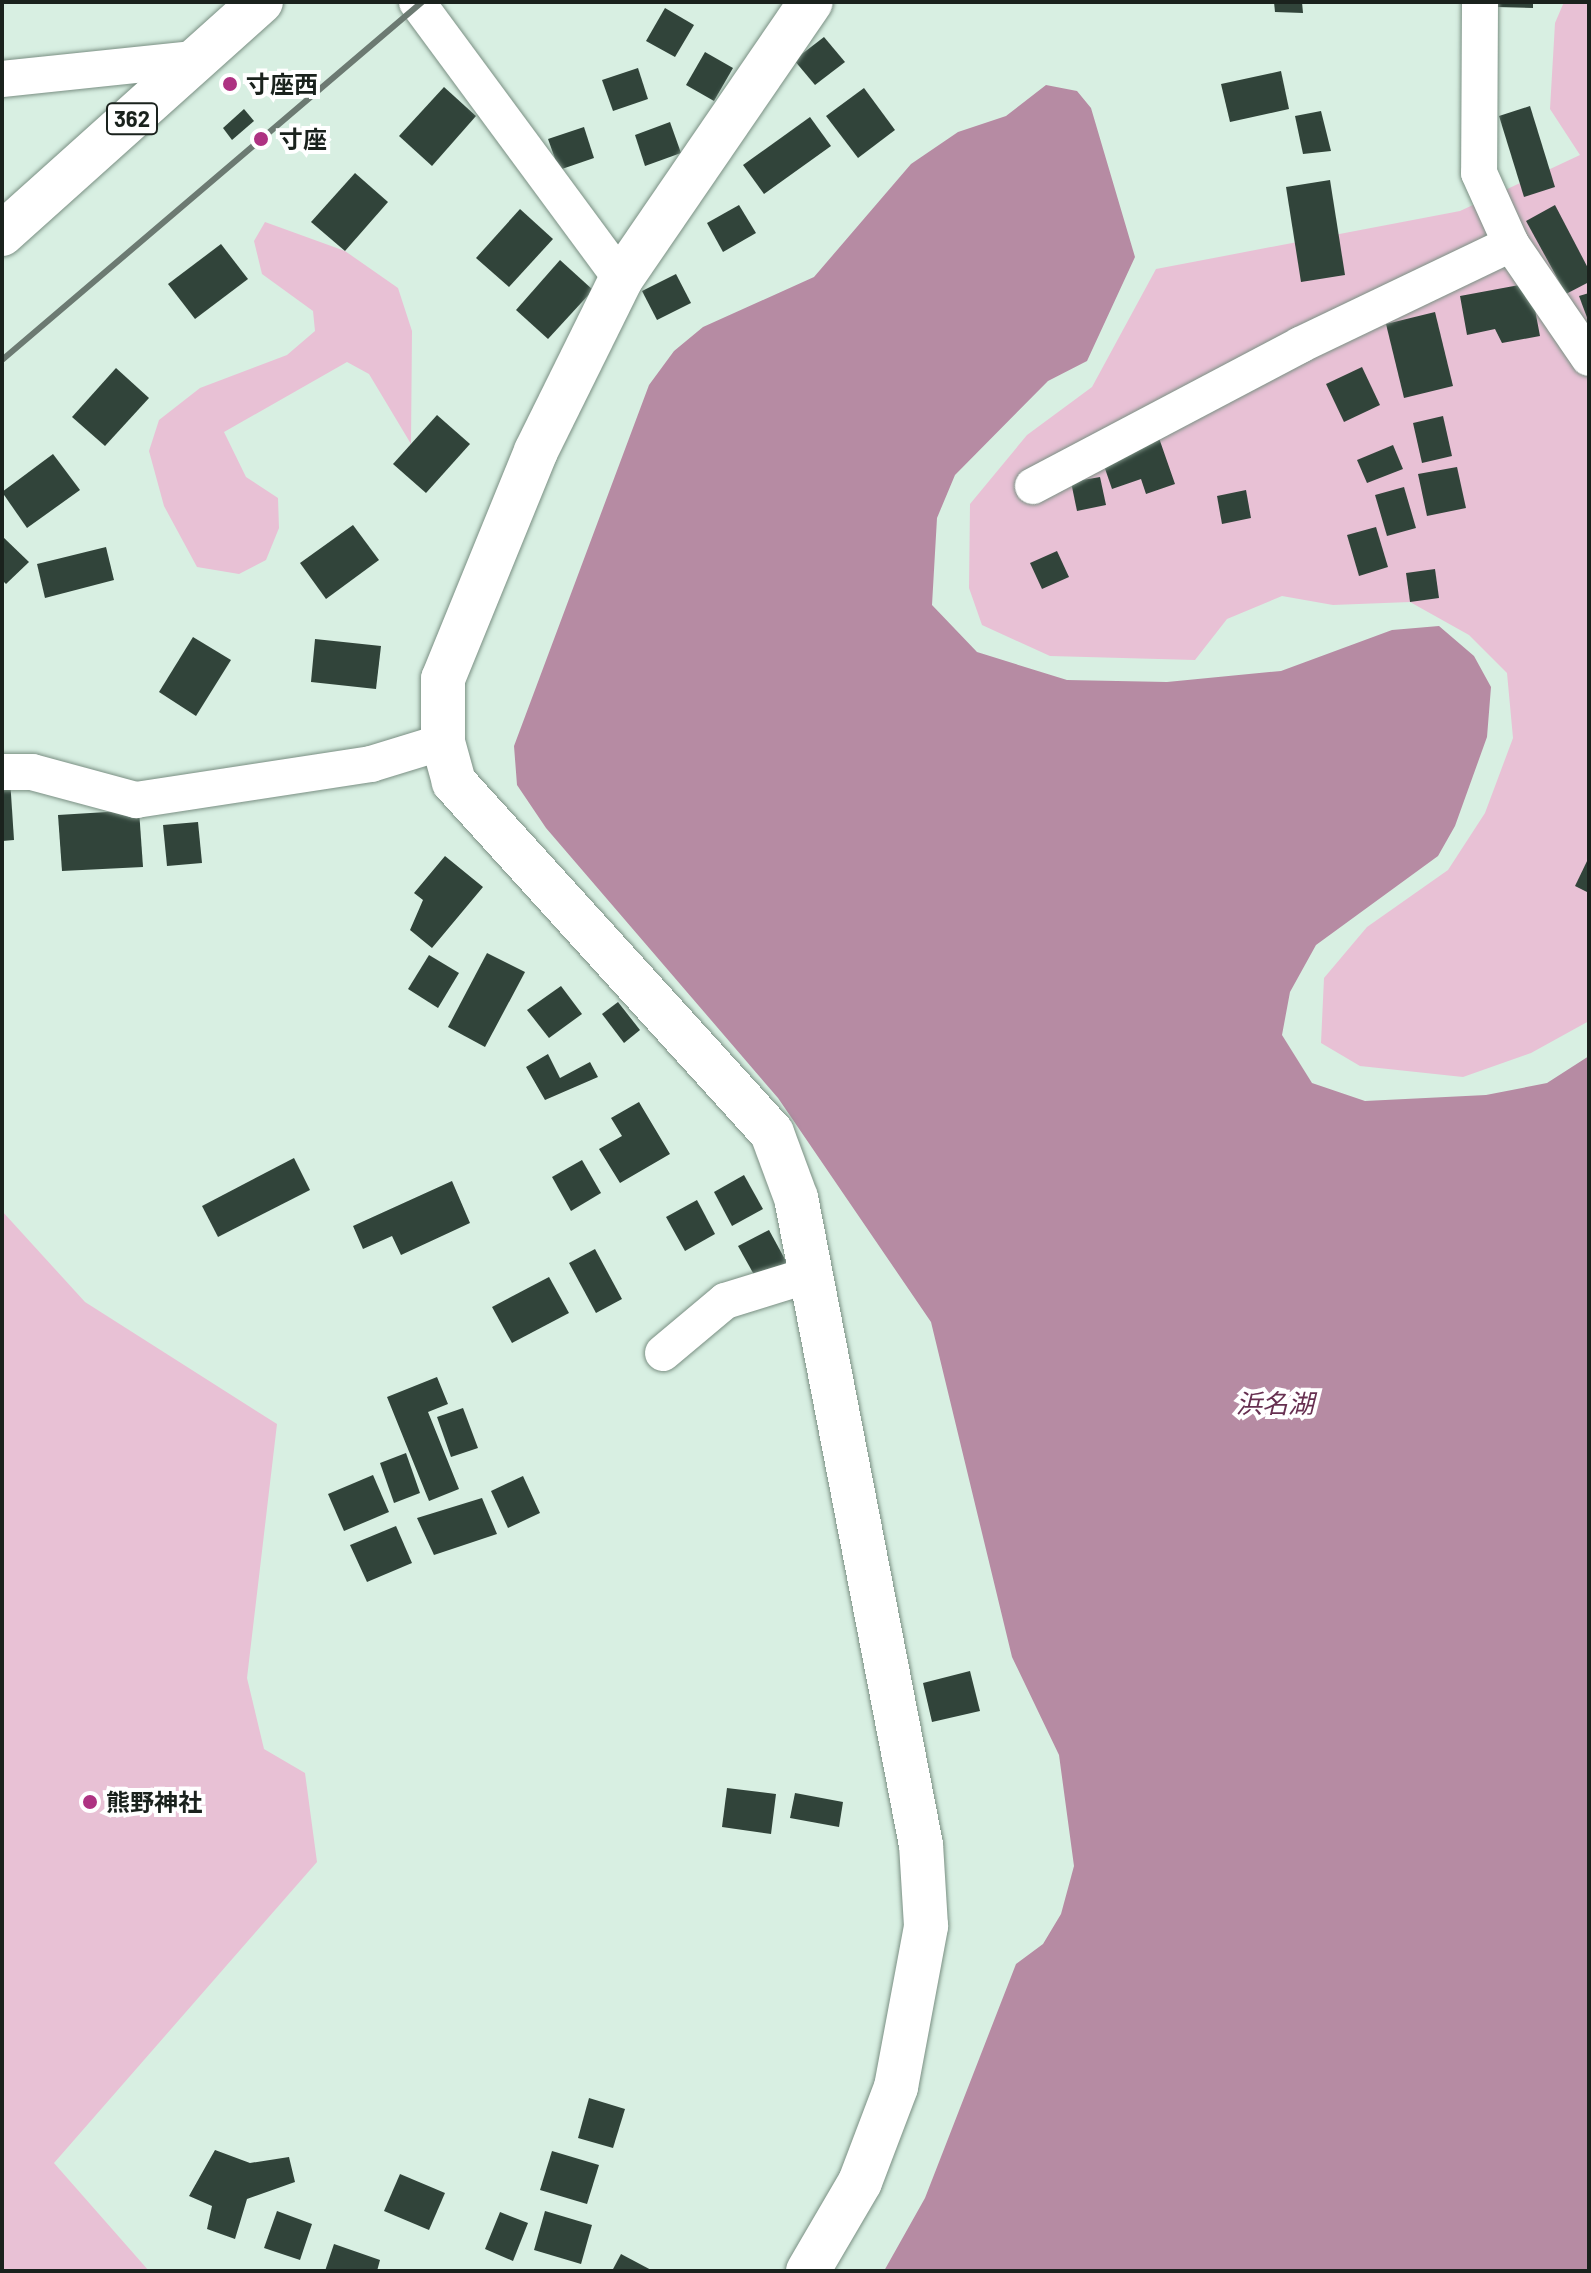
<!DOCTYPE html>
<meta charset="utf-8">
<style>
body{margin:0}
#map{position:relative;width:1591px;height:2273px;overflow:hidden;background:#d8efe2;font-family:Barlow,"Noto Sans JP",sans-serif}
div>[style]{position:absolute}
.green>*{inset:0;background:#e8c1d5}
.water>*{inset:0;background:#b68ba3}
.building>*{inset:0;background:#31443a}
.roads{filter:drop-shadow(0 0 2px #7a8f83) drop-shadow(0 0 2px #7a8f83)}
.minor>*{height:36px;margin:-18px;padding:0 18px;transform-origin:18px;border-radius:18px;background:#fff}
.tertiary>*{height:44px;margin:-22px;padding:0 22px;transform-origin:22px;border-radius:22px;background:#fff}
.trunk>*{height:44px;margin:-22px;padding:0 22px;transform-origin:22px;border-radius:22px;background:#fff}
.rail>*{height:6px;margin:-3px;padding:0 3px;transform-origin:3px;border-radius:3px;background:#6c7a72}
.dots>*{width:22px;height:22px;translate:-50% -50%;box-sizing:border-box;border:4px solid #fff;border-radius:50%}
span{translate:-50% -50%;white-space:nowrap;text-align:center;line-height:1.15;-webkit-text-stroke:8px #fff;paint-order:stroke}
.shield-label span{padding:2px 6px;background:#fff;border:2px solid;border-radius:6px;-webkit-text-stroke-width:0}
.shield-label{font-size:22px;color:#1a221d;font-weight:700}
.poi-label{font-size:24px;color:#1a221d;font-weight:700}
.left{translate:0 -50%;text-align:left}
.water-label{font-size:26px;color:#673051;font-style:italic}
.frame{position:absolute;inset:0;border:4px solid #1a221d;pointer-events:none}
</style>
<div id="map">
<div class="green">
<div style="clip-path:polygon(1564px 2px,1589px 2px,1589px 1021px,1531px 1053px,1463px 1077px,1360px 1066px,1321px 1043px,1324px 978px,1367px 927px,1448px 870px,1485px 813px,1513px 738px,1507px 673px,1469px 635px,1410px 602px,1333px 605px,1282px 596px,1227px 619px,1195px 660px,1050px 656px,982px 625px,969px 588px,970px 504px,1027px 435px,1092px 387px,1156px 269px,1460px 211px,1580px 155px,1550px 109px,1555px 23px)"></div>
<div style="clip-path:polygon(265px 222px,345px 251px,398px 288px,412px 331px,411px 444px,369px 374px,347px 362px,224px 432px,246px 477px,278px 498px,279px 528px,266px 560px,239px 574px,197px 567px,164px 506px,149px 451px,159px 420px,200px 388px,287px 355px,315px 331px,313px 311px,262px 274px,254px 241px)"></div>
<div style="clip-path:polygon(2px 1211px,85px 1302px,277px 1424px,247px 1678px,264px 1749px,305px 1773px,317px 1862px,54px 2163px,149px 2271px,2px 2271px)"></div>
</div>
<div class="water">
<div style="clip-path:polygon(1046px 85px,1077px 91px,1091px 108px,1135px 257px,1087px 361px,1048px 381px,955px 475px,937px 518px,932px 605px,977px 652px,1067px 680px,1167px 682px,1281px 671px,1392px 630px,1439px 626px,1474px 656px,1491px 687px,1487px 737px,1455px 826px,1438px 856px,1316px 945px,1290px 992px,1282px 1035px,1312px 1083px,1365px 1101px,1486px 1095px,1547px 1083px,1589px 1056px,1589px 2271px,884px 2271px,925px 2198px,1016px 1964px,1043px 1944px,1061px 1914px,1074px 1866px,1059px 1755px,1012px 1657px,931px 1322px,778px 1098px,546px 828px,517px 785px,514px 746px,649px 385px,674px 351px,703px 327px,814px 277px,911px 164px,958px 132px,1006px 116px)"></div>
</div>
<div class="building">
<div style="clip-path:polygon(1274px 2px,1302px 2px,1303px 13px,1275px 12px)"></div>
<div style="clip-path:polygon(1498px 2px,1533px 2px,1533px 8px,1497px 7px)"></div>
<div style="clip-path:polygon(665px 8px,694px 25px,675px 57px,646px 41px)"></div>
<div style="clip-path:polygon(824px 37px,845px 62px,815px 85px,794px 60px)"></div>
<div style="clip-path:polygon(705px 52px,733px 68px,714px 101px,686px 85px)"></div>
<div style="clip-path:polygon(638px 68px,648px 99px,613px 111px,602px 80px)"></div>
<div style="clip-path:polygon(1281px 71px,1289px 109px,1230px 122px,1221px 84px)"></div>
<div style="clip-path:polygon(444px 87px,476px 116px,432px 166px,399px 136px)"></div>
<div style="clip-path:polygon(864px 88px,895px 130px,858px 158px,826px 116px)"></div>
<div style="clip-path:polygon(1530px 106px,1555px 187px,1524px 197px,1499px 116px)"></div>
<div style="clip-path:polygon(244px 109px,254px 121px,232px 140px,223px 128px)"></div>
<div style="clip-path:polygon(1321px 111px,1331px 151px,1303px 154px,1295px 116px)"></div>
<div style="clip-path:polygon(810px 117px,831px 146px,764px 194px,743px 165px)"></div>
<div style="clip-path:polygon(670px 122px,681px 153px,645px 166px,635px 135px)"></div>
<div style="clip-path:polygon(584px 127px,594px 158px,559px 170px,548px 139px)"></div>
<div style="clip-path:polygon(355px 173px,388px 202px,345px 251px,311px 222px)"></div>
<div style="clip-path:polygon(1330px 180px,1345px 275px,1301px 282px,1286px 187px)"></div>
<div style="clip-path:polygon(739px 205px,756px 233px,723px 252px,707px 223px)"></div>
<div style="clip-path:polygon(1555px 205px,1589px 270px,1589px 282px,1566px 294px,1526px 221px)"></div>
<div style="clip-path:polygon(520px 209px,553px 239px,509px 287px,476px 258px)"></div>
<div style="clip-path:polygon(221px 244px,248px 279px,195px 319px,168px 284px)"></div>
<div style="clip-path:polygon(560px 260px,593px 290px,548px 339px,516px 310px)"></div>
<div style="clip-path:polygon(676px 274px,691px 303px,657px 320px,642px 291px)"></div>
<div style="clip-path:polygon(1530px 283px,1540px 336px,1502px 343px,1495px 329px,1467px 335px,1460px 296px)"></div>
<div style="clip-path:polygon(1589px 293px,1589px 323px,1579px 296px)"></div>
<div style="clip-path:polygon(1435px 312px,1453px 386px,1404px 398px,1386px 324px)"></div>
<div style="clip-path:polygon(1362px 367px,1380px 405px,1344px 422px,1326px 384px)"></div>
<div style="clip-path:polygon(116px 368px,149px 398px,105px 446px,72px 417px)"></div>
<div style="clip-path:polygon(437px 415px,470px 444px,426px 493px,393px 464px)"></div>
<div style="clip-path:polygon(1443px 416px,1452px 456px,1422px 463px,1413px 423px)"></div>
<div style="clip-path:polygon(1159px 438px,1175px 484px,1146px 494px,1141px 479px,1112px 489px,1101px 457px)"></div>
<div style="clip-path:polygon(1393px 445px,1403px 469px,1367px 483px,1357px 460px)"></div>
<div style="clip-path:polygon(53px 454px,80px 490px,27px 528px,2px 492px)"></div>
<div style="clip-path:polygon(1457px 467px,1466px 508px,1427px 516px,1418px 474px)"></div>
<div style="clip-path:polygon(1100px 477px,1106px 505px,1077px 511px,1071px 482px)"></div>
<div style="clip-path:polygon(1404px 487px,1416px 528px,1387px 536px,1375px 495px)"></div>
<div style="clip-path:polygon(1246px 490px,1251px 518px,1222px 524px,1217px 496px)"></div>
<div style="clip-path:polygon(353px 525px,379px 560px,326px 599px,300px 563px)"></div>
<div style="clip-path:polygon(1376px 527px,1388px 567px,1359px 576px,1347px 535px)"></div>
<div style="clip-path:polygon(2px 536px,29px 562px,6px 584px,2px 580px)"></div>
<div style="clip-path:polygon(106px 547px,114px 580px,45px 598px,37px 564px)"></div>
<div style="clip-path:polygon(1057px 551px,1069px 577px,1042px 589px,1030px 563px)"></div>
<div style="clip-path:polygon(1435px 569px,1439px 598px,1410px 602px,1406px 573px)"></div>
<div style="clip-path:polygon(193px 637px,231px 660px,196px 716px,159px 692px)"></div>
<div style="clip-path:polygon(315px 639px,381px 646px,376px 689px,311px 682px)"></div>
<div style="clip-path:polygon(2px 779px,10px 779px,14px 840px,2px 841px)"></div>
<div style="clip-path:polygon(139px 810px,143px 867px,62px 871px,58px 815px)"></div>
<div style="clip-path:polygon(198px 822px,202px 863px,167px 866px,163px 825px)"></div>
<div style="clip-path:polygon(445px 856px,483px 887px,432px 948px,410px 930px,423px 900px,414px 893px)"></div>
<div style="clip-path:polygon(1589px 857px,1589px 893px,1575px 886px)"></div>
<div style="clip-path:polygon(487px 953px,525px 972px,485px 1047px,448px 1027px)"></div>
<div style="clip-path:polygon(429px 955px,459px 973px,438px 1008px,408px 989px)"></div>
<div style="clip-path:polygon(561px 986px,582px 1014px,549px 1038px,527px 1010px)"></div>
<div style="clip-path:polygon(618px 1002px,640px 1030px,624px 1043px,602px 1014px)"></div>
<div style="clip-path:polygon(548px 1054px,560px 1078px,590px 1062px,598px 1077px,545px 1100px,526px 1067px)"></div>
<div style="clip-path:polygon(639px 1102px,670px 1154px,620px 1183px,599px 1149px,622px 1136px,611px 1118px)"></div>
<div style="clip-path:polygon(294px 1158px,310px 1190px,218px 1237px,202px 1206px)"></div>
<div style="clip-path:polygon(582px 1160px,601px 1193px,571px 1211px,552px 1177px)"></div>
<div style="clip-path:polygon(744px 1175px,763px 1209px,732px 1226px,714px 1192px)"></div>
<div style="clip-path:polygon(452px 1181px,470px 1223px,401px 1255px,392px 1236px,363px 1249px,353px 1226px)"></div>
<div style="clip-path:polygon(697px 1200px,715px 1234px,685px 1251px,666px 1217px)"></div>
<div style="clip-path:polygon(769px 1230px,787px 1263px,757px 1280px,738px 1246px)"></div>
<div style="clip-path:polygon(595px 1249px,622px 1299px,596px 1313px,569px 1263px)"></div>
<div style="clip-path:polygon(549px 1277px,569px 1313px,512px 1343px,492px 1307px)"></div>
<div style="clip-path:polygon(437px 1377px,448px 1404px,428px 1412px,459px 1489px,429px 1501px,387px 1397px)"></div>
<div style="clip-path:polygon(463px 1408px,478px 1448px,451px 1457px,437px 1417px)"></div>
<div style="clip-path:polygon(406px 1453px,420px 1493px,394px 1503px,380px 1463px)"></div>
<div style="clip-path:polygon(373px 1475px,389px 1512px,344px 1531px,328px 1494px)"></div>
<div style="clip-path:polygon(523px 1476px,540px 1513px,508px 1528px,491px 1491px)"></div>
<div style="clip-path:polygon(482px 1498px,497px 1534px,434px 1555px,417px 1518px)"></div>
<div style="clip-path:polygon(396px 1526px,412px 1563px,367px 1582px,350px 1545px)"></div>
<div style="clip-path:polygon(970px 1671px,980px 1711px,932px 1722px,923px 1683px)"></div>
<div style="clip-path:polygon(727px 1788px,776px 1794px,771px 1834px,722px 1827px)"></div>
<div style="clip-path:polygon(795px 1793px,843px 1802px,839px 1827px,790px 1818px)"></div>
<div style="clip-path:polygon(589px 2098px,625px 2109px,613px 2148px,578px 2138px)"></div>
<div style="clip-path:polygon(215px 2150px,250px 2163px,289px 2157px,295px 2182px,247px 2199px,235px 2239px,207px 2229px,212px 2206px,189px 2196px)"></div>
<div style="clip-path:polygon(552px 2151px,599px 2165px,587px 2204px,540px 2190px)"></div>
<div style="clip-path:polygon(400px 2174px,445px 2193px,429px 2230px,384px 2211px)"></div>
<div style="clip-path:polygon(277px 2211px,312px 2224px,300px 2260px,264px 2248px)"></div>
<div style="clip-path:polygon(545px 2211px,592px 2225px,581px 2264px,534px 2250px)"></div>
<div style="clip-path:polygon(500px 2212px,528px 2223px,513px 2261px,485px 2249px)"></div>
<div style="clip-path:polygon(334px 2244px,380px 2260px,377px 2271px,325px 2271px)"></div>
<div style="clip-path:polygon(621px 2254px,653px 2271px,612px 2271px)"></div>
</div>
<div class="roads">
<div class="minor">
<div style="left:417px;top:2px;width:344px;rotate:53.6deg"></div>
<div style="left:1480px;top:2px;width:171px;rotate:90.3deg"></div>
<div style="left:1479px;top:173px;width:78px;rotate:65.7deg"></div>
<div style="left:1511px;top:244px;width:138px;rotate:55.6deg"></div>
<div style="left:2px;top:79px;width:200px;rotate:-6deg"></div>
<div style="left:1033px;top:486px;width:302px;rotate:-27.8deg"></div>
<div style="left:1300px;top:345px;width:234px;rotate:-25.6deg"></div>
<div style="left:2px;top:772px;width:30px"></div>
<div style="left:32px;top:772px;width:108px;rotate:15.1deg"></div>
<div style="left:136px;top:800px;width:238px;rotate:-8.7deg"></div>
<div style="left:371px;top:764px;width:75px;rotate:-17deg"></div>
<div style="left:663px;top:1353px;width:81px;rotate:-40deg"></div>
<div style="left:725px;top:1301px;width:91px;rotate:-17.2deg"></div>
</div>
<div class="tertiary">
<div style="left:808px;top:2271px;width:103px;rotate:-59.7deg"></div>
<div style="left:860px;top:2182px;width:102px;rotate:-69.2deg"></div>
<div style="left:896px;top:2087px;width:164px;rotate:-79.4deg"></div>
<div style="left:926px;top:1926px;width:81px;rotate:-93.5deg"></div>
<div style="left:921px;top:1845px;width:659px;rotate:-100.93deg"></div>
<div style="left:796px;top:1198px;width:69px;rotate:-110.3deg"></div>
<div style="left:772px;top:1133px;width:474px;rotate:-132.2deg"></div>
<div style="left:454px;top:782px;width:41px;rotate:-105.4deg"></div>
<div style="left:443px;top:742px;width:63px;rotate:-90deg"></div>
<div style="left:443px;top:679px;width:246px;rotate:-67.8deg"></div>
<div style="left:536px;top:451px;width:192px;rotate:-63.7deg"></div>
<div style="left:621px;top:279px;width:336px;rotate:-55.6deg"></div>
</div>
<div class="trunk">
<div style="left:2px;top:234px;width:348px;rotate:-41.9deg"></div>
</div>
</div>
<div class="rail">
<div style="left:2px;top:360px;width:552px;rotate:-40.44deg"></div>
</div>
<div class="dots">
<div style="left:230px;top:84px;background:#ae3282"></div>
<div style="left:261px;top:139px;background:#ae3282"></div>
<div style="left:90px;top:1802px;background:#ae3282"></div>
</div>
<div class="shield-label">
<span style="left:132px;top:119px">362</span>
</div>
<div class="poi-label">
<span class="left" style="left:246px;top:84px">寸座西</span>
<span class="left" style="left:279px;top:139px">寸座</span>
<span class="left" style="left:106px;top:1802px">熊野神社</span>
</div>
<div class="water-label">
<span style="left:1275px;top:1403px">浜名湖</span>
</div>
<div class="frame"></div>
</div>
